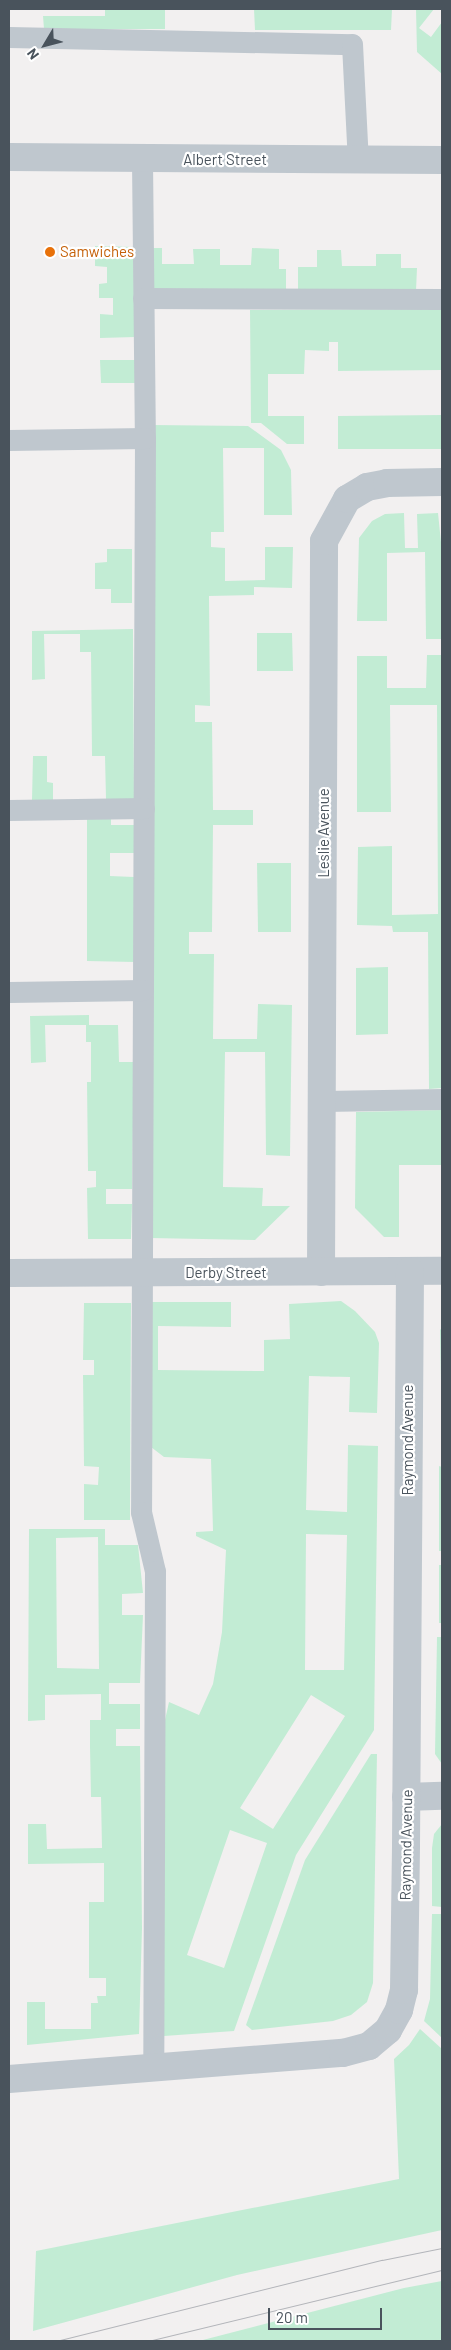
<!DOCTYPE html>
<style>
body{margin:0}
#map{position:relative;width:451px;height:2350px;overflow:hidden;background:#f2f0f0;font-family:Barlow,sans-serif}
div>[style]{position:absolute}
.green>*{inset:0;background:#c2ecd4}
.lane>*{height:21px;margin:-10.5px;padding:0 10.5px;transform-origin:10.5px;border-radius:10.5px;background:#bfc7ce}
.street>*{height:28px;margin:-14px;padding:0 14px;transform-origin:14px;border-radius:14px;background:#bfc7ce}
.tram>*{height:1px;margin:-0.5px;padding:0 0.5px;transform-origin:0.5px;border-radius:0.5px;background:#b3b5ba}
.dots>*{width:14px;height:14px;translate:-50% -50%;box-sizing:border-box;border:2px solid #fff;border-radius:50%}
span{translate:-50% -50%;white-space:nowrap;text-align:center;line-height:1.15;-webkit-text-stroke:4.5px #fff;paint-order:stroke}
.street-label{font-size:15px;color:#49535c}
.food-label{font-size:15px;color:#c56008}
.left{translate:0 -50%;text-align:left}
.frame{position:absolute;inset:0;border:10px solid #49535c;pointer-events:none}
.north{position:absolute;left:20px;top:20px;width:50px;height:50px;-webkit-text-stroke:4px #fff;paint-order:stroke;rotate:233deg;font-size:14px;font-weight:700;line-height:20px;text-align:center;color:#49535c}
.north::after{content:'';display:block;margin:auto;width:18px;height:22px;background:#49535c;clip-path:polygon(50% 0,100% 100%,50% 72%,0 100%)}
.scale{position:absolute;left:268px;top:2308px;width:114px;height:22px;box-sizing:border-box;border:2px solid #49535c;border-top:0;padding-left:6px;font-size:15px;line-height:18px;white-space:nowrap;color:#49535c;-webkit-text-stroke:4px #fff;paint-order:stroke}
</style>
<div id="map">
<div class="green">
<div style="clip-path:polygon(105px 9px,165px 9px,165px 29px,44px 29px,43px 16px,105px 16px)"></div>
<div style="clip-path:polygon(254px 9px,392px 9px,391px 30px,255px 30px)"></div>
<div style="clip-path:polygon(416px 9px,434px 9px,419px 28px,431px 37px,442px 22px,442px 74px,417px 52px)"></div>
<div style="clip-path:polygon(95px 246px,135px 247px,135px 337px,100px 338px,100px 314px,113px 315px,113px 298px,99px 298px,99px 284px,107px 283px,107px 267px,95px 266px)"></div>
<div style="clip-path:polygon(152px 248px,162px 248px,162px 264px,194px 264px,193px 249px,220px 249px,220px 265px,251px 265px,252px 248px,279px 249px,279px 269px,286px 269px,286px 289px,151px 289px)"></div>
<div style="clip-path:polygon(317px 250px,341px 250px,342px 266px,376px 266px,376px 254px,401px 254px,401px 268px,417px 268px,416px 291px,298px 290px,298px 267px,317px 267px)"></div>
<div style="clip-path:polygon(442px 309px,442px 370px,338px 371px,338px 342px,329px 342px,329px 351px,305px 350px,304px 374px,268px 374px,268px 416px,304px 416px,304px 444px,287px 444px,261px 423px,251px 423px,250px 310px)"></div>
<div style="clip-path:polygon(100px 360px,135px 360px,135px 383px,101px 383px)"></div>
<div style="clip-path:polygon(442px 415px,442px 449px,338px 449px,338px 416px)"></div>
<div style="clip-path:polygon(152px 425px,248px 426px,281px 450px,291px 470px,292px 515px,264px 515px,264px 448px,223px 448px,224px 532px,211px 532px,211px 547px,225px 548px,225px 581px,265px 580px,265px 547px,293px 547px,292px 588px,254px 587px,254px 595px,209px 596px,210px 706px,195px 705px,195px 722px,212px 722px,213px 810px,253px 810px,253px 825px,213px 825px,212px 932px,189px 932px,189px 954px,214px 954px,213px 1039px,257px 1039px,258px 1004px,292px 1005px,290px 1156px,266px 1155px,265px 1052px,225px 1052px,223px 1187px,263px 1188px,262px 1206px,290px 1206px,255px 1240px,150px 1238px)"></div>
<div style="clip-path:polygon(404px 513px,405px 548px,418px 548px,417px 514px,438px 513px,442px 552px,442px 639px,426px 639px,425px 552px,387px 553px,387px 621px,357px 621px,359px 538px,372px 521px,385px 514px)"></div>
<div style="clip-path:polygon(107px 549px,132px 549px,132px 603px,111px 603px,111px 589px,95px 589px,95px 563px,107px 562px)"></div>
<div style="clip-path:polygon(133px 629px,134px 799px,106px 799px,105px 756px,92px 756px,91px 652px,80px 652px,80px 634px,44px 634px,45px 679px,32px 680px,32px 631px)"></div>
<div style="clip-path:polygon(257px 633px,292px 633px,293px 671px,257px 671px)"></div>
<div style="clip-path:polygon(427px 655px,442px 655px,442px 1088px,429px 1089px,428px 932px,393px 932px,392px 926px,357px 925px,358px 847px,392px 846px,392px 915px,438px 914px,437px 705px,390px 705px,391px 812px,357px 812px,357px 656px,387px 656px,387px 688px,426px 688px)"></div>
<div style="clip-path:polygon(33px 756px,47px 756px,47px 782px,53px 783px,53px 800px,32px 800px)"></div>
<div style="clip-path:polygon(111px 817px,111px 825px,134px 825px,135px 853px,110px 853px,110px 876px,134px 877px,135px 962px,87px 961px,87px 818px)"></div>
<div style="clip-path:polygon(257px 863px,291px 863px,291px 932px,258px 932px)"></div>
<div style="clip-path:polygon(388px 967px,388px 1034px,356px 1035px,356px 968px)"></div>
<div style="clip-path:polygon(89px 1015px,89px 1025px,118px 1025px,119px 1062px,134px 1062px,132px 1189px,106px 1189px,106px 1204px,132px 1204px,131px 1239px,88px 1239px,87px 1188px,96px 1187px,96px 1171px,88px 1171px,87px 1082px,91px 1082px,91px 1042px,86px 1042px,86px 1025px,45px 1025px,46px 1062px,31px 1063px,30px 1016px)"></div>
<div style="clip-path:polygon(442px 1110px,442px 1165px,399px 1165px,399px 1237px,384px 1237px,355px 1208px,356px 1112px)"></div>
<div style="clip-path:polygon(evenodd,341px 1301px,355px 1311px,375px 1332px,379px 1343px,377px 1413px,349px 1412px,350px 1377px,309px 1376px,306px 1510px,347px 1512px,348px 1445px,378px 1446px,374px 1730px,296px 1855px,234px 2031px,164px 2036px,161px 1975px,163px 1729px,169px 1702px,199px 1715px,213px 1684px,222px 1632px,226px 1550px,196px 1536px,196px 1532px,213px 1531px,211px 1459px,164px 1457px,151px 1447px,150px 1302px,231px 1302px,231px 1327px,158px 1326px,158px 1370px,264px 1371px,264px 1340px,290px 1339px,289px 1304px,341px 1301px,306px 1534px,347px 1535px,344px 1670px,305px 1670px,306px 1534px,341px 1301px,311px 1695px,345px 1716px,273px 1829px,240px 1808px,311px 1695px,341px 1301px,230px 1830px,267px 1843px,224px 1968px,187px 1955px,230px 1830px)"></div>
<div style="clip-path:polygon(84px 1303px,131px 1303px,130px 1520px,84px 1520px,84px 1484px,98px 1485px,99px 1467px,84px 1466px,83px 1375px,94px 1375px,94px 1360px,83px 1360px)"></div>
<div style="clip-path:polygon(442px 1328px,442px 1433px,440px 1330px)"></div>
<div style="clip-path:polygon(439px 1466px,442px 1467px,442px 1551px,439px 1551px)"></div>
<div style="clip-path:polygon(evenodd,29px 1529px,105px 1529px,105px 1545px,138px 1545px,143px 1593px,122px 1594px,122px 1615px,143px 1615px,140px 1683px,109px 1683px,109px 1704px,140px 1704px,140px 1729px,116px 1729px,116px 1746px,140px 1746px,142px 1928px,139px 2034px,27px 2045px,27px 2002px,45px 2002px,45px 2029px,91px 2029px,91px 2003px,98px 2003px,97px 1996px,106px 1996px,106px 1978px,89px 1978px,89px 1902px,104px 1902px,104px 1863px,28px 1864px,28px 1824px,46px 1824px,47px 1849px,102px 1848px,101px 1797px,91px 1797px,90px 1747px,90px 1720px,101px 1720px,101px 1694px,45px 1695px,45px 1720px,28px 1721px,29px 1529px,98px 1537px,99px 1669px,57px 1668px,56px 1538px,98px 1537px)"></div>
<div style="clip-path:polygon(439px 1565px,442px 1565px,442px 1623px,439px 1623px)"></div>
<div style="clip-path:polygon(437px 1637px,442px 1637px,442px 1764px,435px 1754px)"></div>
<div style="clip-path:polygon(371px 1754px,377px 1754px,373px 1983px,367px 2002px,351px 2015px,333px 2021px,252px 2030px,246px 2025px,305px 1860px)"></div>
<div style="clip-path:polygon(442px 1824px,442px 1907px,432px 1906px,432px 1848px,434px 1834px)"></div>
<div style="clip-path:polygon(432px 1914px,442px 1914px,442px 2038px,424px 2021px,430px 1999px)"></div>
<div style="clip-path:polygon(420px 2029px,442px 2049px,442px 2230px,237px 2275px,33px 2331px,36px 2251px,399px 2179px,394px 2059px,409px 2045px)"></div>
<div style="clip-path:polygon(442px 2281px,442px 2341px,199px 2341px,404px 2288px)"></div>
</div>
<div class="lane">
<div style="left:9px;top:37px;width:343px;rotate:1.2deg"></div>
<div style="left:352px;top:44px;width:117px;rotate:87.1deg"></div>
<div style="left:142px;top:160px;width:278px;rotate:89.4deg"></div>
<div style="left:145px;top:438px;width:1074px;rotate:90.21deg"></div>
<div style="left:141px;top:1512px;width:61px;rotate:76.7deg"></div>
<div style="left:155px;top:1571px;width:496px;rotate:90.2deg"></div>
<div style="left:143px;top:298px;width:299px;rotate:0.2deg"></div>
<div style="left:9px;top:440px;width:136px;rotate:-0.8deg"></div>
<div style="left:9px;top:810px;width:135px;rotate:-0.8deg"></div>
<div style="left:9px;top:992px;width:134px;rotate:-0.9deg"></div>
<div style="left:324px;top:1101px;width:118px;rotate:-1deg"></div>
</div>
<div class="street">
<div style="left:9px;top:157px;width:433px;rotate:0.4deg"></div>
<div style="left:321px;top:1272px;width:731px;rotate:-89.76deg"></div>
<div style="left:324px;top:541px;width:48px;rotate:-61.3deg"></div>
<div style="left:347px;top:499px;width:23px;rotate:-31deg"></div>
<div style="left:367px;top:487px;width:20px;rotate:-11deg"></div>
<div style="left:387px;top:483px;width:55px;rotate:-1deg"></div>
<div style="left:9px;top:1273px;width:433px;rotate:-0.3deg"></div>
<div style="left:406px;top:1797px;width:36px;rotate:-2deg"></div>
<div style="left:9px;top:2079px;width:335px;rotate:-4.5deg"></div>
<div style="left:343px;top:2053px;width:27px;rotate:-15deg"></div>
<div style="left:369px;top:2046px;width:25px;rotate:-40deg"></div>
<div style="left:388px;top:2030px;width:23px;rotate:-61deg"></div>
<div style="left:399px;top:2010px;width:21px;rotate:-76deg"></div>
<div style="left:404px;top:1990px;width:145px;rotate:-89.2deg"></div>
<div style="left:406px;top:1845px;width:574px;rotate:-89.6deg"></div>
</div>
<div class="tram">
<div style="left:56px;top:2341px;width:336px;rotate:-14deg"></div>
<div style="left:382px;top:2260px;width:61px;rotate:-11.3deg"></div>
<div style="left:148px;top:2341px;width:302px;rotate:-13.6deg"></div>
</div>
<div class="dots">
<div style="left:50px;top:252px;background:#e8710a"></div>
</div>
<div class="street-label">
<span style="left:225px;top:160px">Albert Street</span>
<span style="left:324px;top:833px;rotate:-90deg">Leslie Avenue</span>
<span style="left:226px;top:1273px">Derby Street</span>
<span style="left:408px;top:1440px;rotate:-90deg">Raymond Avenue</span>
<span style="left:406px;top:1845px;rotate:-89deg">Raymond Avenue</span>
</div>
<div class="food-label">
<span class="left" style="left:60px;top:252px">Samwiches</span>
</div>
<div class="frame"></div>
<div class="north">N</div>
<div class="scale">20 m</div>
</div>
